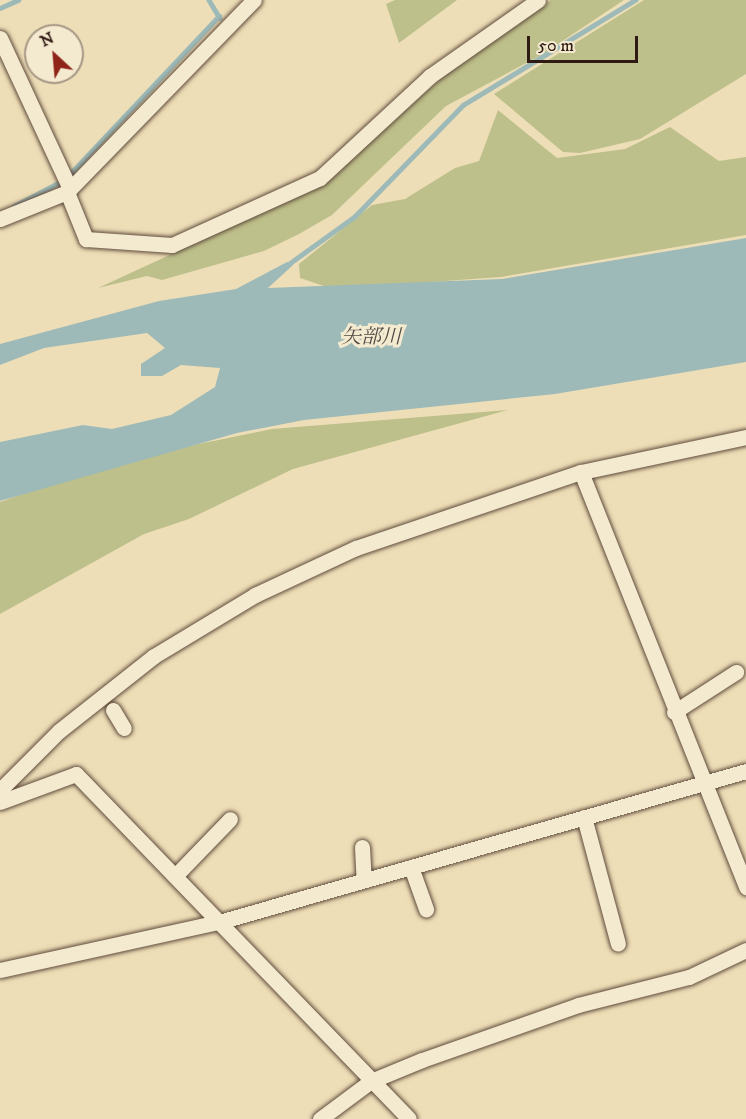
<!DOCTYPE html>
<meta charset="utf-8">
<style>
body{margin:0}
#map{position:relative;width:746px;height:1119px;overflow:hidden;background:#eedeb7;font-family:"IM FELL DW Pica","Noto Serif JP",serif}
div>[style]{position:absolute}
.green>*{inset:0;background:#bec08b}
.water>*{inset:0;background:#9dbab8}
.stream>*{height:4.5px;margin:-2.25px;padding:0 2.25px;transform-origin:2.25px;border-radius:2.25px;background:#9dbab8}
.roads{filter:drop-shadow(0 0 2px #604c3d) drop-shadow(0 0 2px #604c3d)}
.minor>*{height:15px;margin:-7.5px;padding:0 7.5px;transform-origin:7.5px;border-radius:7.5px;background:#f4ead0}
span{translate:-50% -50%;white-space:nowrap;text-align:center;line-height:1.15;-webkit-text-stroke:6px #f4ead0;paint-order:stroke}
.water-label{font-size:20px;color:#514b45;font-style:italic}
.north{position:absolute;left:24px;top:24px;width:60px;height:60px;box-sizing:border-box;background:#f4ead0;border:2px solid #a69785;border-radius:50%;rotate:334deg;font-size:16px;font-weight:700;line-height:24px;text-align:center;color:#301b14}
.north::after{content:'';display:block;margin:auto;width:21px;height:27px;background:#8f2418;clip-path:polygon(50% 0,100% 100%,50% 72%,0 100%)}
.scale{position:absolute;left:527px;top:36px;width:111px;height:27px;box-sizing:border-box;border:3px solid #301b14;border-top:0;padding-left:8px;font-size:18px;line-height:21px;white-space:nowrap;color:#301b14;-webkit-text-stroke:4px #f4ead0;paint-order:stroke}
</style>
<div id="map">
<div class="green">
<div style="clip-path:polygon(395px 0,457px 0,399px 43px,386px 4px)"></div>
<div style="clip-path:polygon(551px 0,624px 0,543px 54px,446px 106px,332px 215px,299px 234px,264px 251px,162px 280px,147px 276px,98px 288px,319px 186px,451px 70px)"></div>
<div style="clip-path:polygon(644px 0,746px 0,746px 74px,640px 139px,580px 153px,563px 152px,494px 94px)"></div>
<div style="clip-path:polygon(498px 110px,557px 158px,625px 149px,670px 127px,719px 161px,746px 157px,746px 235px,501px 277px,333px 289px,300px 278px,299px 264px,372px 205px,405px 199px,455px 168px,479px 161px)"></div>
<div style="clip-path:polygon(508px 410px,293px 469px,189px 519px,144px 534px,0 614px,0 502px,116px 461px,272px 429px)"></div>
</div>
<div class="water">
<div style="clip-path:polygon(746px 238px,746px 362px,555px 394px,304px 420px,237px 433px,0 501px,0 442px,83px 425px,112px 429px,171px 415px,215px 387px,220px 368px,181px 365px,162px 376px,141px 376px,141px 364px,165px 348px,147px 333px,44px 348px,0 365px,0 344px,159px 301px,236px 289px,287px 262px,293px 265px,268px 288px,502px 279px)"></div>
</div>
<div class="stream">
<div style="left:209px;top:0;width:21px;rotate:59deg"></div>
<div style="left:0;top:8px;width:20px;rotate:-24deg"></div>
<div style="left:68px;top:176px;width:220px;rotate:-46.7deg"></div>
<div style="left:14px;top:206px;width:54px;rotate:-27.5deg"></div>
<div style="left:290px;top:263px;width:79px;rotate:-35.7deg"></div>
<div style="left:354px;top:217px;width:156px;rotate:-45.8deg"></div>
<div style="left:463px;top:105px;width:202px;rotate:-31.4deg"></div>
</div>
<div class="roads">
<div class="minor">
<div style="left:0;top:38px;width:166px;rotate:65.1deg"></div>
<div style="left:67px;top:192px;width:51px;rotate:68deg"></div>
<div style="left:86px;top:239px;width:86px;rotate:4deg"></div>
<div style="left:172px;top:245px;width:162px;rotate:-24.4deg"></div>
<div style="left:320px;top:178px;width:150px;rotate:-42.8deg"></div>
<div style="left:430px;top:76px;width:132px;rotate:-35.1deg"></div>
<div style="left:0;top:219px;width:72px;rotate:-21.9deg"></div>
<div style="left:67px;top:192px;width:268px;rotate:-45.8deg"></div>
<div style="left:581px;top:472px;width:447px;rotate:68.3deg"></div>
<div style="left:113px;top:710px;width:21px;rotate:59deg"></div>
<div style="left:674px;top:712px;width:74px;rotate:-32.8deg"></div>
<div style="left:0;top:790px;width:83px;rotate:-45deg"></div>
<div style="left:59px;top:731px;width:121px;rotate:-38.3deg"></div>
<div style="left:154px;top:656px;width:118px;rotate:-31.1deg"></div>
<div style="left:255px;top:595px;width:111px;rotate:-25deg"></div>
<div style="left:356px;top:548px;width:237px;rotate:-18.7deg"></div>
<div style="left:581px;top:472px;width:169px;rotate:-12deg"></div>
<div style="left:0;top:802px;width:81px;rotate:-20.2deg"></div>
<div style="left:76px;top:774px;width:479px;rotate:46deg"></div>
<div style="left:584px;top:817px;width:131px;rotate:75deg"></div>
<div style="left:362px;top:847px;width:33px;rotate:87deg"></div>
<div style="left:411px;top:867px;width:45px;rotate:70.3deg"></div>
<div style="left:175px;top:876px;width:79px;rotate:-46deg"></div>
<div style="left:0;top:970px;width:224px;rotate:-12.4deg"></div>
<div style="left:219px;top:922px;width:548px;rotate:-15.99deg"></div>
<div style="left:320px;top:1119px;width:64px;rotate:-36.7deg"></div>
<div style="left:371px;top:1081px;width:55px;rotate:-22.4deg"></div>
<div style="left:422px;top:1060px;width:165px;rotate:-19.4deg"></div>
<div style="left:578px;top:1005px;width:114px;rotate:-14.2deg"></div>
<div style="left:689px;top:977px;width:63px;rotate:-25.3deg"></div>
</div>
</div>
<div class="water-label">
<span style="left:371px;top:337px">矢部川</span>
</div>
<div class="north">N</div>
<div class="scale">50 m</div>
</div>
